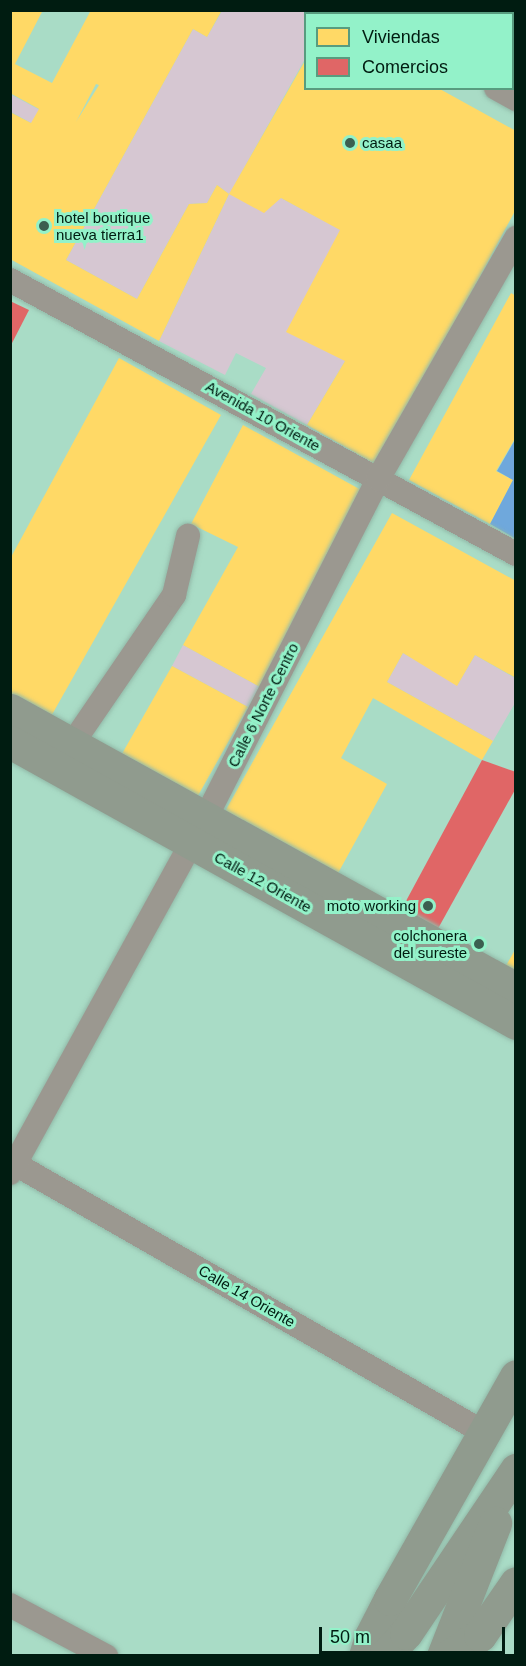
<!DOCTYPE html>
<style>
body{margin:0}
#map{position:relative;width:526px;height:1666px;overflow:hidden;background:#a9dcc6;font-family:Helvetica,sans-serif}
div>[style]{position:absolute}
.green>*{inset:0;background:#d6c7d2}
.homes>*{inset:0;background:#ffd966}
.shops>*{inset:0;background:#e06666}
.schools>*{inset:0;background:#6fa8dc}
.roads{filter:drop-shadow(0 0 2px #92b9a8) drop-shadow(0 0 2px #92b9a8)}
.minor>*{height:24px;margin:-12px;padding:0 12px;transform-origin:12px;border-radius:12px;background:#9b9890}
.primary>*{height:33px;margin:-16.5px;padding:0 16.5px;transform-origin:16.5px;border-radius:16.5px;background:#909b8e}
.dots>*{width:16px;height:16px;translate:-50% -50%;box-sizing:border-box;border:3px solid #93f2c9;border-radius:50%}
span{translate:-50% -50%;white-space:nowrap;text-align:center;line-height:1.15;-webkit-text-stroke:6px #93f2c9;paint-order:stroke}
.poi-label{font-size:15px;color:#001c11}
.left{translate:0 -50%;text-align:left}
.right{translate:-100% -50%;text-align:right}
.street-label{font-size:15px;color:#001c11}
.frame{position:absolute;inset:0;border:12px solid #001c11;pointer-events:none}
.legend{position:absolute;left:304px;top:12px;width:210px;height:78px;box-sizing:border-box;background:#93f2c9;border:2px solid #589c7f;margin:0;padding:8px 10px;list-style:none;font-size:18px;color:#001c11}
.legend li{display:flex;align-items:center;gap:12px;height:30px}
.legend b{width:30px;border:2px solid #589c7f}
.scale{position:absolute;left:319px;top:1627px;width:186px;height:27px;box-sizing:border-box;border:3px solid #001c11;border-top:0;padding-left:8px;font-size:18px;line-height:21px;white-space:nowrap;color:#001c11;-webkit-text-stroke:4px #93f2c9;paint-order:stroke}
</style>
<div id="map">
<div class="green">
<div style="clip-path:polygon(302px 10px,308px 13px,306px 14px,305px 59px,230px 193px,281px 198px,341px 230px,345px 361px,307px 425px,251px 394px,266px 368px,236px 353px,225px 375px,159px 341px,229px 194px,217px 185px,207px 203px,189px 204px,137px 299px,66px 260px,193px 29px,207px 37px,222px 11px)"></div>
<div style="clip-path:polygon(10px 94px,40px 110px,33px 124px,11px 112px)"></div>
<div style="clip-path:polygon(183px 645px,260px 687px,248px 707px,172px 666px)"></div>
<div style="clip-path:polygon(403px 653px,458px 684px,475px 655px,515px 678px,515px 703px,493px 741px,387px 682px)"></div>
</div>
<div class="homes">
<div style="clip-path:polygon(evenodd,10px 10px,43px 10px,15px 64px,52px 83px,91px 10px,222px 10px,207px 37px,193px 29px,66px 260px,137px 299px,189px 204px,207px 203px,217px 185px,229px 194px,159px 341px,10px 259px,10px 112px,31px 123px,39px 109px,10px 93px,10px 10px,96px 84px,99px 85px,76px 122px,96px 84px)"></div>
<div style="clip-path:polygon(382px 10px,516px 10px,516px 87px,513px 86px,513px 14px,387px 14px)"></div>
<div style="clip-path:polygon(306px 59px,306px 88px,438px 88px,516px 131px,516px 209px,432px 366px,375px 464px,307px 425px,345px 361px,286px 332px,340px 230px,281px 198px,264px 213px,229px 194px)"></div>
<div style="clip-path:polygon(511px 293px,516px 296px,516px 437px,496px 471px,513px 480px,490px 524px,409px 480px)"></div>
<div style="clip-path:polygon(119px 358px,221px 415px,49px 720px,10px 698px,10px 559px)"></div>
<div style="clip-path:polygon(243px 425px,363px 491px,260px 687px,183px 645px,238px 547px,191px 524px)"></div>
<div style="clip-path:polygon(392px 513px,516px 581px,516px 678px,475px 655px,457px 686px,403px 653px,387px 682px,493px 741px,482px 760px,373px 698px,341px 758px,387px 784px,337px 875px,223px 815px)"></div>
<div style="clip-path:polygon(172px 666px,248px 707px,195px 801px,119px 759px)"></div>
<div style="clip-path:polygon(516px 948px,516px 978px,503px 971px)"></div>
</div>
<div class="shops">
<div style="clip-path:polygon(10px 301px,29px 310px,10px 347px)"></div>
<div style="clip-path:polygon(482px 760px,516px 772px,516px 788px,435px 934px,399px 914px)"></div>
</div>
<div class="schools">
<div style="clip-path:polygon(516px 438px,516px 539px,490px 524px,513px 480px,497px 471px)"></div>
</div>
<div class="roads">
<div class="minor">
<div style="left:356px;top:10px;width:6px;rotate:39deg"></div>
<div style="left:496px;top:88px;width:23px;rotate:29deg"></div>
<div style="left:10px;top:280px;width:575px;rotate:28.44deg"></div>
<div style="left:72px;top:744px;width:181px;rotate:-55.6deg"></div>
<div style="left:174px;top:595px;width:61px;rotate:-76.7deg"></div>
<div style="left:10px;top:1161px;width:545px;rotate:29.81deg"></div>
<div style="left:10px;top:1173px;width:404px;rotate:-61.2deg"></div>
<div style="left:205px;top:819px;width:381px;rotate:-63deg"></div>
<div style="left:378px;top:479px;width:278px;rotate:-60.2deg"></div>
<div style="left:10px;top:1605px;width:109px;rotate:28deg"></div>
</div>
<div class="primary">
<div style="left:10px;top:710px;width:578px;rotate:28.87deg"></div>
<div style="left:10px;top:742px;width:579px;rotate:29.04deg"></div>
<div style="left:365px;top:1656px;width:21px;rotate:-73deg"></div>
<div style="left:371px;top:1636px;width:42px;rotate:-62.8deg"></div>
<div style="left:390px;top:1599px;width:256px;rotate:-60.5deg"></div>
<div style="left:385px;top:1656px;width:31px;rotate:-48deg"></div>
<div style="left:406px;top:1633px;width:197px;rotate:-56deg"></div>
<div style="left:443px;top:1656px;width:143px;rotate:-68.6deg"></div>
<div style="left:449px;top:1656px;width:37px;rotate:-34deg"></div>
<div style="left:480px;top:1635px;width:63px;rotate:-55.3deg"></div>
</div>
</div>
<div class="dots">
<div style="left:350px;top:143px;background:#3b5f50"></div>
<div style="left:44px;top:226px;background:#3b5f50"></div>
<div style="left:428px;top:906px;background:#3b5f50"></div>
<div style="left:479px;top:944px;background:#3b5f50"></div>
</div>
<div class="poi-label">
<span class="left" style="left:362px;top:143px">casaa</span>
<span class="left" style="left:56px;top:226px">hotel boutique<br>nueva tierra1</span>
<span class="right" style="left:416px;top:906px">moto working</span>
<span class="right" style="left:467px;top:944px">colchonera<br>del sureste</span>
</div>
<div class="street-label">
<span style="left:263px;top:416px;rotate:29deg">Avenida 10 Oriente</span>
<span style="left:263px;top:705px;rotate:-63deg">Calle 6 Norte Centro</span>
<span style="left:263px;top:882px;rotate:29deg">Calle 12 Oriente</span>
<span style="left:247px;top:1296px;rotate:30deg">Calle 14 Oriente</span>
</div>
<div class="frame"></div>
<ul class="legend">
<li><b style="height:16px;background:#ffd966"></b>Viviendas</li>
<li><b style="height:16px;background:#e06666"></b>Comercios</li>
</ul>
<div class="scale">50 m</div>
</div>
